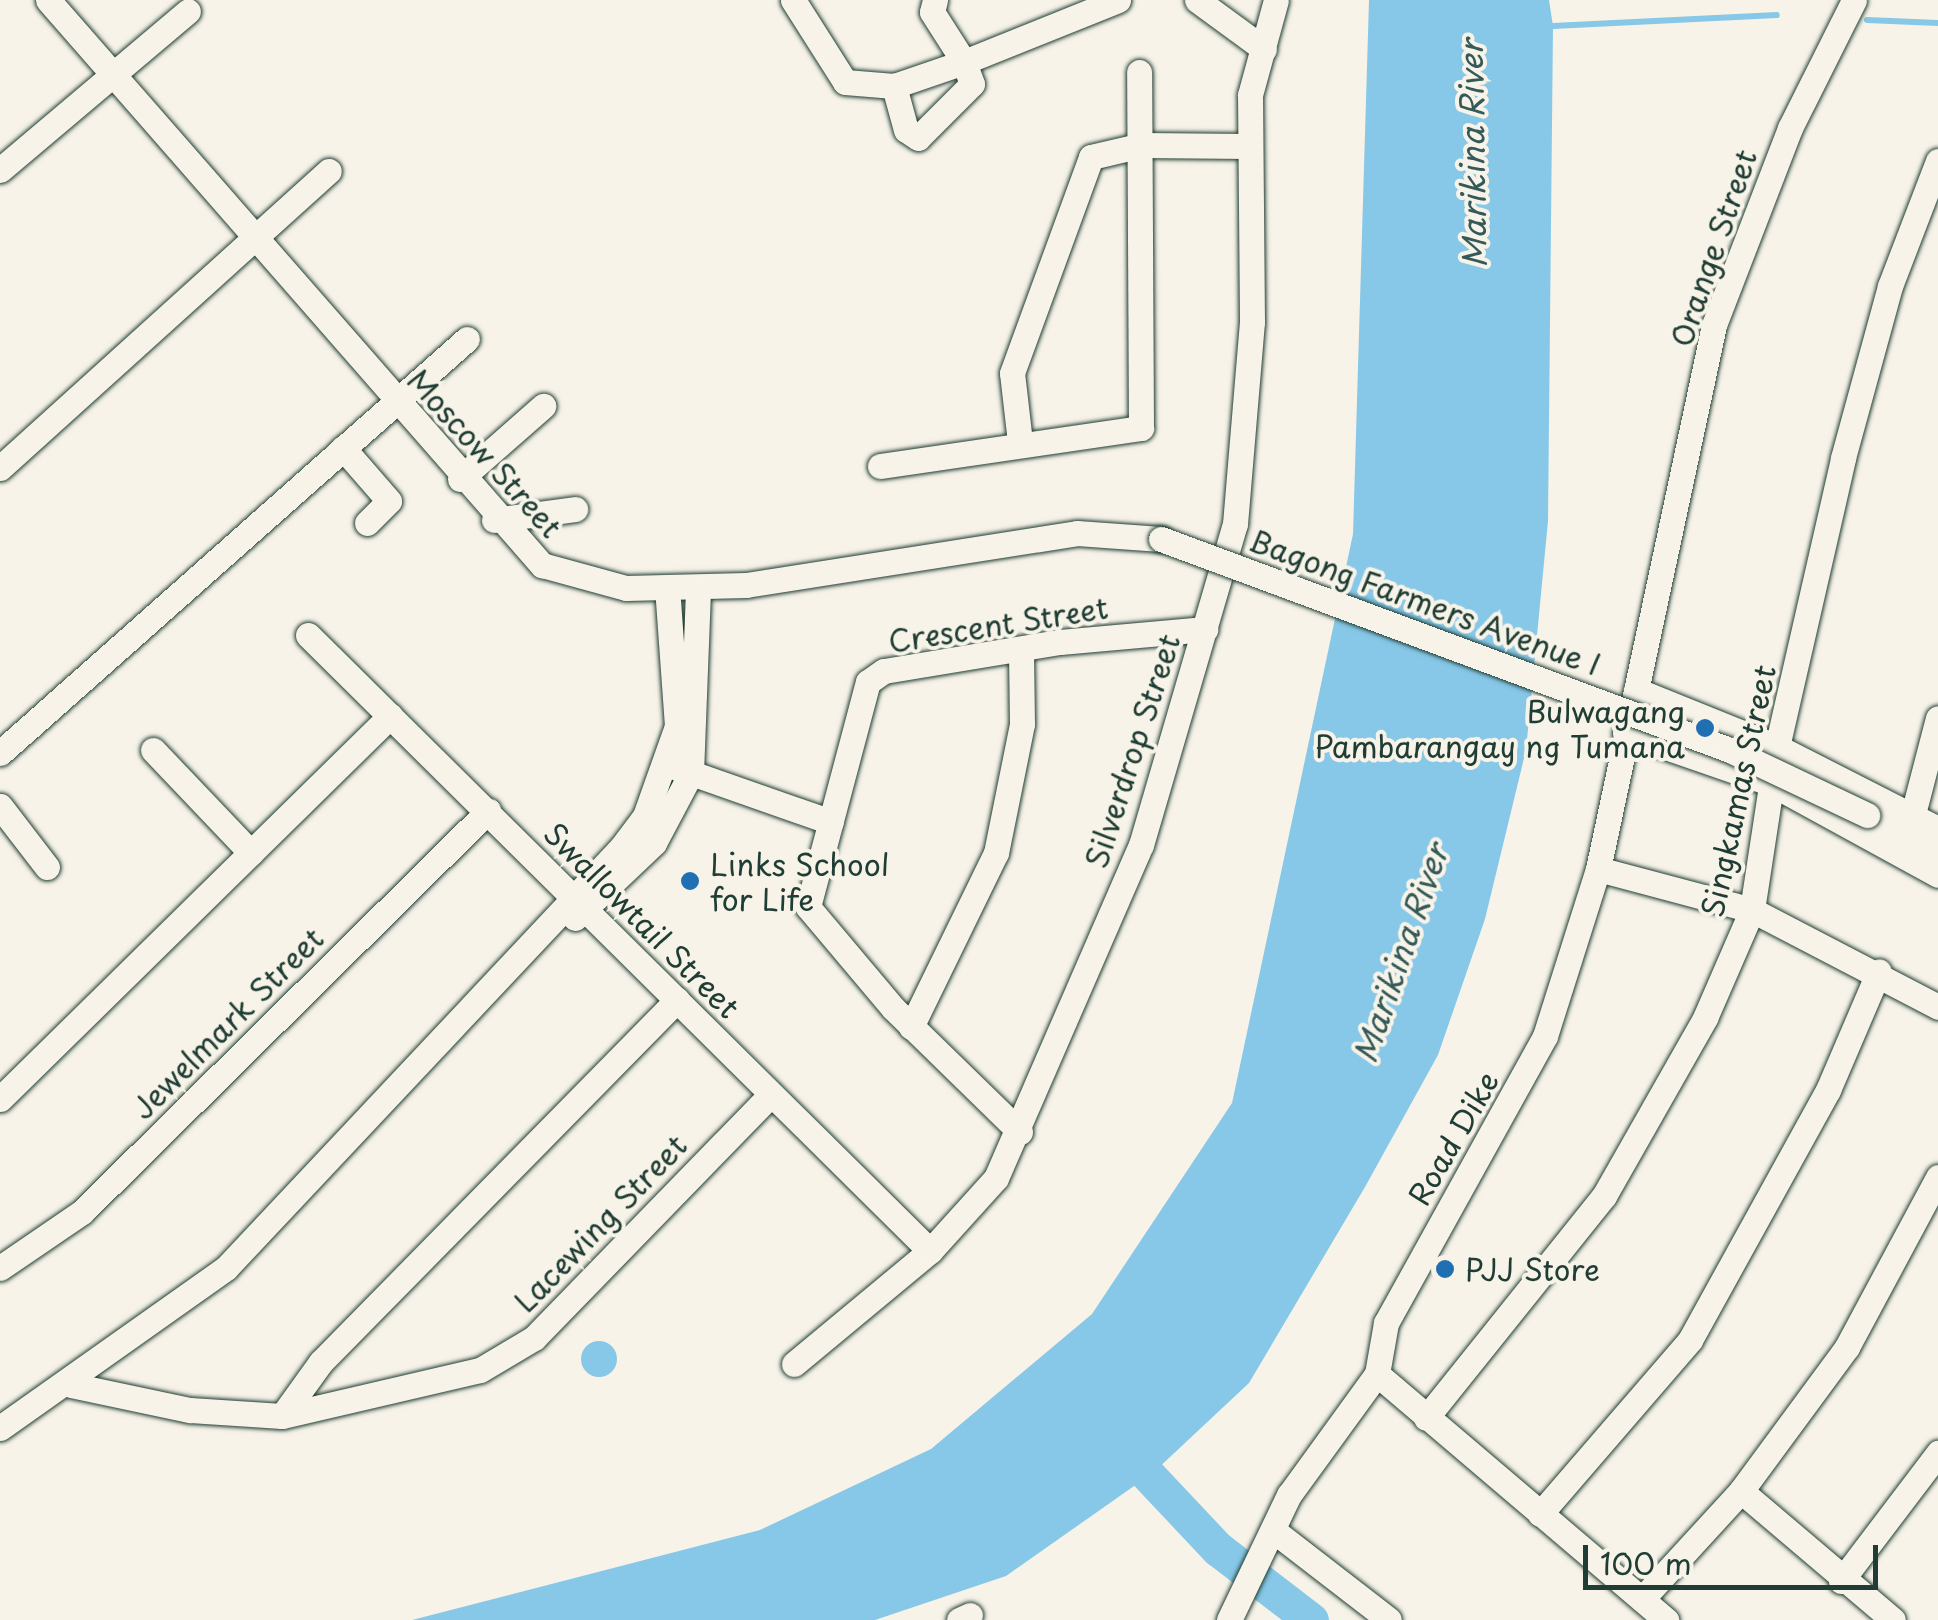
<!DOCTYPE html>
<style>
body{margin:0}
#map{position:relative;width:1938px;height:1620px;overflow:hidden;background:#f7f3e8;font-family:"Playpen Sans",sans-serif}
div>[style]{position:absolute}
.water>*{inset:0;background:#87c8e8}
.round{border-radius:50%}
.stream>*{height:6px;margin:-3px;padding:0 3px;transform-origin:3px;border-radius:3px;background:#87c8e8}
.river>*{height:35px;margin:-17.5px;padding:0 17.5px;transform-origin:17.5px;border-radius:17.5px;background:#87c8e8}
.roads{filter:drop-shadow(0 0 2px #1f3d34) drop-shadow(0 0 2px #1f3d34)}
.minor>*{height:25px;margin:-12.5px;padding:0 12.5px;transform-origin:12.5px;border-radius:12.5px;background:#f7f3e8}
.bridges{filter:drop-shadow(0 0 2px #1f3d34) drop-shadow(0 0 2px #1f3d34)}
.minor-bridge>*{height:25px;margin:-12.5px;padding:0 12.5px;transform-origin:12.5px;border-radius:12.5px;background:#f7f3e8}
.dots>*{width:28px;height:28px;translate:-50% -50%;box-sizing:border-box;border:5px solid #f7f3e8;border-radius:50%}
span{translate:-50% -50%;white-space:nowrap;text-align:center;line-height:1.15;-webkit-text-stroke:8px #f7f3e8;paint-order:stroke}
.street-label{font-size:30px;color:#1f3d34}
.poi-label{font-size:30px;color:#1f3d34}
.right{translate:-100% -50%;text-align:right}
.left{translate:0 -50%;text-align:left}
.water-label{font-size:32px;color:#345958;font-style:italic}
.scale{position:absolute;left:1583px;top:1545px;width:295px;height:45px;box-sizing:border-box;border:5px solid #1f3d34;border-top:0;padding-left:12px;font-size:30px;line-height:35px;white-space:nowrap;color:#1f3d34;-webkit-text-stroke:8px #f7f3e8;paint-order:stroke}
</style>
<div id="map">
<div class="water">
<div style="clip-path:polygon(1369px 0,1549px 0,1553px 26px,1548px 521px,1526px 750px,1485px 919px,1438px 1055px,1365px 1187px,1249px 1383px,1154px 1472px,1006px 1576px,875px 1620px,412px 1620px,760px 1530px,931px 1449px,1092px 1314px,1232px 1103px,1353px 534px)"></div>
<div class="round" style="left:581px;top:1341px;width:36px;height:36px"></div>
</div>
<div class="stream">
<div style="left:1867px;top:20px;width:71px;rotate:2.4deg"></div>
<div style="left:1553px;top:26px;width:224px;rotate:-2.8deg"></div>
</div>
<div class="river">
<div style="left:1117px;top:1442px;width:147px;rotate:46.7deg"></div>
<div style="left:1218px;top:1549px;width:117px;rotate:37.4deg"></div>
</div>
<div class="roads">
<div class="minor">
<div style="left:48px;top:0;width:751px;rotate:48.84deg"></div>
<div style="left:542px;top:565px;width:87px;rotate:15.3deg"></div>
<div style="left:626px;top:588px;width:120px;rotate:-1.4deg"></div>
<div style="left:746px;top:585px;width:335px;rotate:-8.9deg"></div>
<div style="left:1077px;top:533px;width:84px;rotate:4.1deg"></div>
<div style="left:793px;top:0;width:97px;rotate:57.6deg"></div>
<div style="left:845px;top:82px;width:49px;rotate:4.7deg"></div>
<div style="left:894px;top:86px;width:74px;rotate:-18.9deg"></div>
<div style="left:964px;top:62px;width:23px;rotate:70deg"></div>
<div style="left:972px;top:84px;width:76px;rotate:135deg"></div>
<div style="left:918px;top:138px;width:14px;rotate:-146deg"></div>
<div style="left:906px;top:130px;width:46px;rotate:-105.3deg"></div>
<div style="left:935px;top:0;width:12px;rotate:104deg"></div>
<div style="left:932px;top:12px;width:59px;rotate:57.4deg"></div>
<div style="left:964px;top:62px;width:166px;rotate:-21.9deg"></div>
<div style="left:1197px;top:0;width:83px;rotate:36.2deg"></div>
<div style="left:0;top:170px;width:246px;rotate:-40.2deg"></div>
<div style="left:1020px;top:442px;width:69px;rotate:-96.6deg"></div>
<div style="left:1012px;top:373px;width:230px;rotate:-69.9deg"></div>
<div style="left:1091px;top:157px;width:52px;rotate:-13.2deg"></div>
<div style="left:1142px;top:145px;width:107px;rotate:0.5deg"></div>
<div style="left:343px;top:448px;width:70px;rotate:49deg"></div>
<div style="left:389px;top:501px;width:31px;rotate:135deg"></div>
<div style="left:880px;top:466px;width:264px;rotate:-8.3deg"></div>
<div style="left:1141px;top:428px;width:356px;rotate:-90.3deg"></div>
<div style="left:0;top:468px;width:443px;rotate:-42.1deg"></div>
<div style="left:460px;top:479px;width:111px;rotate:-41.3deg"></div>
<div style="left:494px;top:520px;width:82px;rotate:-7.7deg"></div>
<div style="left:308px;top:635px;width:875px;rotate:44.72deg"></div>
<div style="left:1636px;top:690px;width:152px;rotate:22deg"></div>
<div style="left:1777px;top:747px;width:181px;rotate:27deg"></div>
<div style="left:1625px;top:733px;width:156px;rotate:19.1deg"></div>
<div style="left:1772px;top:784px;width:189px;rotate:28.7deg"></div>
<div style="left:153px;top:750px;width:142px;rotate:46.4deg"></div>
<div style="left:0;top:753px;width:624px;rotate:-41.56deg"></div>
<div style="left:677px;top:768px;width:163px;rotate:19.3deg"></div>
<div style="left:0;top:806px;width:77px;rotate:52.4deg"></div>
<div style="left:1913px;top:814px;width:99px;rotate:-75.4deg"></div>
<div style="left:1873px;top:818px;width:74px;rotate:29deg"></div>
<div style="left:1598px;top:869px;width:159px;rotate:14.9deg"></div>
<div style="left:1752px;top:910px;width:210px;rotate:27.5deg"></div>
<div style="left:575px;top:918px;width:109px;rotate:-43.5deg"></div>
<div style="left:654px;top:843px;width:79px;rotate:-62.1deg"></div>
<div style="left:691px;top:773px;width:186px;rotate:-87.8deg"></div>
<div style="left:911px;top:1027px;width:194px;rotate:-64deg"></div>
<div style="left:996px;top:853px;width:132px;rotate:-78.6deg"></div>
<div style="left:1022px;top:724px;width:75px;rotate:-90.8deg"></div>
<div style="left:0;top:1099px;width:547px;rotate:-44.48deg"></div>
<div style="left:1020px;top:1132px;width:177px;rotate:-135.7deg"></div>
<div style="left:893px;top:1008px;width:132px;rotate:-130.1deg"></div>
<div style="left:808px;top:907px;width:233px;rotate:-75.1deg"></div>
<div style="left:868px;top:682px;width:19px;rotate:-35deg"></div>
<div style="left:884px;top:671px;width:178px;rotate:-9.4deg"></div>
<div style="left:1060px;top:642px;width:146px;rotate:-5.1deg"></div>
<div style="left:0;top:1268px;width:99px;rotate:-34.3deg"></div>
<div style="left:82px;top:1212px;width:571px;rotate:-44.65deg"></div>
<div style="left:794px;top:1364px;width:177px;rotate:-39.7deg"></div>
<div style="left:930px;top:1251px;width:98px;rotate:-47.9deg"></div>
<div style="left:996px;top:1178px;width:363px;rotate:-66.5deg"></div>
<div style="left:1141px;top:845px;width:334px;rotate:-73.7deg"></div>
<div style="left:1235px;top:524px;width:203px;rotate:-85.2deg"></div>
<div style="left:1252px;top:322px;width:227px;rotate:-90.5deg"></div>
<div style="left:1250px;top:95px;width:98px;rotate:-74.7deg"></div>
<div style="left:1377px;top:1374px;width:380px;rotate:40.4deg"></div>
<div style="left:71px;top:1385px;width:122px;rotate:11.9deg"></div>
<div style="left:190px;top:1410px;width:92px;rotate:3.7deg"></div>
<div style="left:282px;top:1416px;width:203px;rotate:-13.1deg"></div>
<div style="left:480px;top:1370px;width:63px;rotate:-30.7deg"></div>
<div style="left:534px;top:1338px;width:339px;rotate:-45.8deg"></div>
<div style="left:282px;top:1416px;width:67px;rotate:-54.2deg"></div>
<div style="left:321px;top:1362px;width:508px;rotate:-45.48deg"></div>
<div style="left:1426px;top:1418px;width:285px;rotate:-51.3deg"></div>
<div style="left:1604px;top:1196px;width:205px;rotate:-60.4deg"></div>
<div style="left:1705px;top:1018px;width:118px;rotate:-66.5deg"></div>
<div style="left:1752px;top:910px;width:165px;rotate:-81.3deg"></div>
<div style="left:1777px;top:747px;width:296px;rotate:-77.1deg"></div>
<div style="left:1843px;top:458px;width:178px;rotate:-74.7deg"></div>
<div style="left:1890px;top:286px;width:134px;rotate:-69deg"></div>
<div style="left:0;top:1428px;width:277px;rotate:-35.3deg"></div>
<div style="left:226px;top:1268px;width:577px;rotate:-46.76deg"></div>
<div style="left:621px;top:848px;width:40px;rotate:-53deg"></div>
<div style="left:645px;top:816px;width:96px;rotate:-70.4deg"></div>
<div style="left:677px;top:726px;width:138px;rotate:-94.1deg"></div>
<div style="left:1741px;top:1491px;width:199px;rotate:40.3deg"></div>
<div style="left:1540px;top:1514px;width:230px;rotate:-49.2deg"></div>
<div style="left:1690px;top:1340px;width:286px;rotate:-61.1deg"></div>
<div style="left:1828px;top:1090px;width:129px;rotate:-66.8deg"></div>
<div style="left:1274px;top:1531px;width:145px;rotate:37.7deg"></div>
<div style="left:1841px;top:1581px;width:161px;rotate:-52.8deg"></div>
<div style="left:1642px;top:1599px;width:147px;rotate:-47.5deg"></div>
<div style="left:1741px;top:1491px;width:179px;rotate:-53.6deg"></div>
<div style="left:1847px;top:1347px;width:193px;rotate:-61.8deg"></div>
<div style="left:959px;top:1620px;width:12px;rotate:-24deg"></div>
<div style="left:1229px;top:1620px;width:139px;rotate:-64.4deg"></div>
<div style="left:1289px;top:1495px;width:150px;rotate:-54deg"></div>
<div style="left:1377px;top:1374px;width:52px;rotate:-80deg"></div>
<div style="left:1386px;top:1323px;width:328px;rotate:-61deg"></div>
<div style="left:1545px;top:1036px;width:175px;rotate:-72.4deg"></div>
<div style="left:1598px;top:869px;width:556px;rotate:-77.96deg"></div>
<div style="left:1714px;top:325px;width:211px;rotate:-68.9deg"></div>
<div style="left:1790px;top:128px;width:143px;rotate:-63.4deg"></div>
</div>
</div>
<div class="bridges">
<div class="minor-bridge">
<div style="left:1161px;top:539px;width:607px;rotate:20.35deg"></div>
<div style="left:1730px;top:750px;width:152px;rotate:25.4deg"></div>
</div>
</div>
<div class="dots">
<div style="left:1705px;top:728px;background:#1f6fb2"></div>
<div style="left:690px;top:881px;background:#1f6fb2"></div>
<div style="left:1445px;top:1269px;background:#1f6fb2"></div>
</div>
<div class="street-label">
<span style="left:1713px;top:248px;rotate:-71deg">Orange Street</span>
<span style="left:485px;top:453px;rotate:48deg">Moscow Street</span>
<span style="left:1425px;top:602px;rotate:20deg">Bagong Farmers Avenue I</span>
<span style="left:998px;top:624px;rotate:-9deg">Crescent Street</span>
<span style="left:1132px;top:751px;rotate:-72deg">Silverdrop Street</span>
<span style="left:1738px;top:791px;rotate:-78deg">Singkamas Street</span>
<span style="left:642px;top:920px;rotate:45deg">Swallowtail Street</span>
<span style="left:227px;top:1023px;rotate:-45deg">Jewelmark Street</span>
<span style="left:1453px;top:1138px;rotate:-60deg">Road Dike</span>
<span style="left:600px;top:1223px;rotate:-46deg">Lacewing Street</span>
</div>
<div class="poi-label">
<span class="right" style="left:1685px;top:728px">Bulwagang<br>Pambarangay ng Tumana</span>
<span class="left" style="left:710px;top:881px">Links School<br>for Life</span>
<span class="left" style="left:1465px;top:1269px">PJJ Store</span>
</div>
<div class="water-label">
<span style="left:1472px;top:154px;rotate:-91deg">Marikina River</span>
<span style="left:1400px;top:953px;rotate:-71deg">Marikina River</span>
</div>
<div class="scale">100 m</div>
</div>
